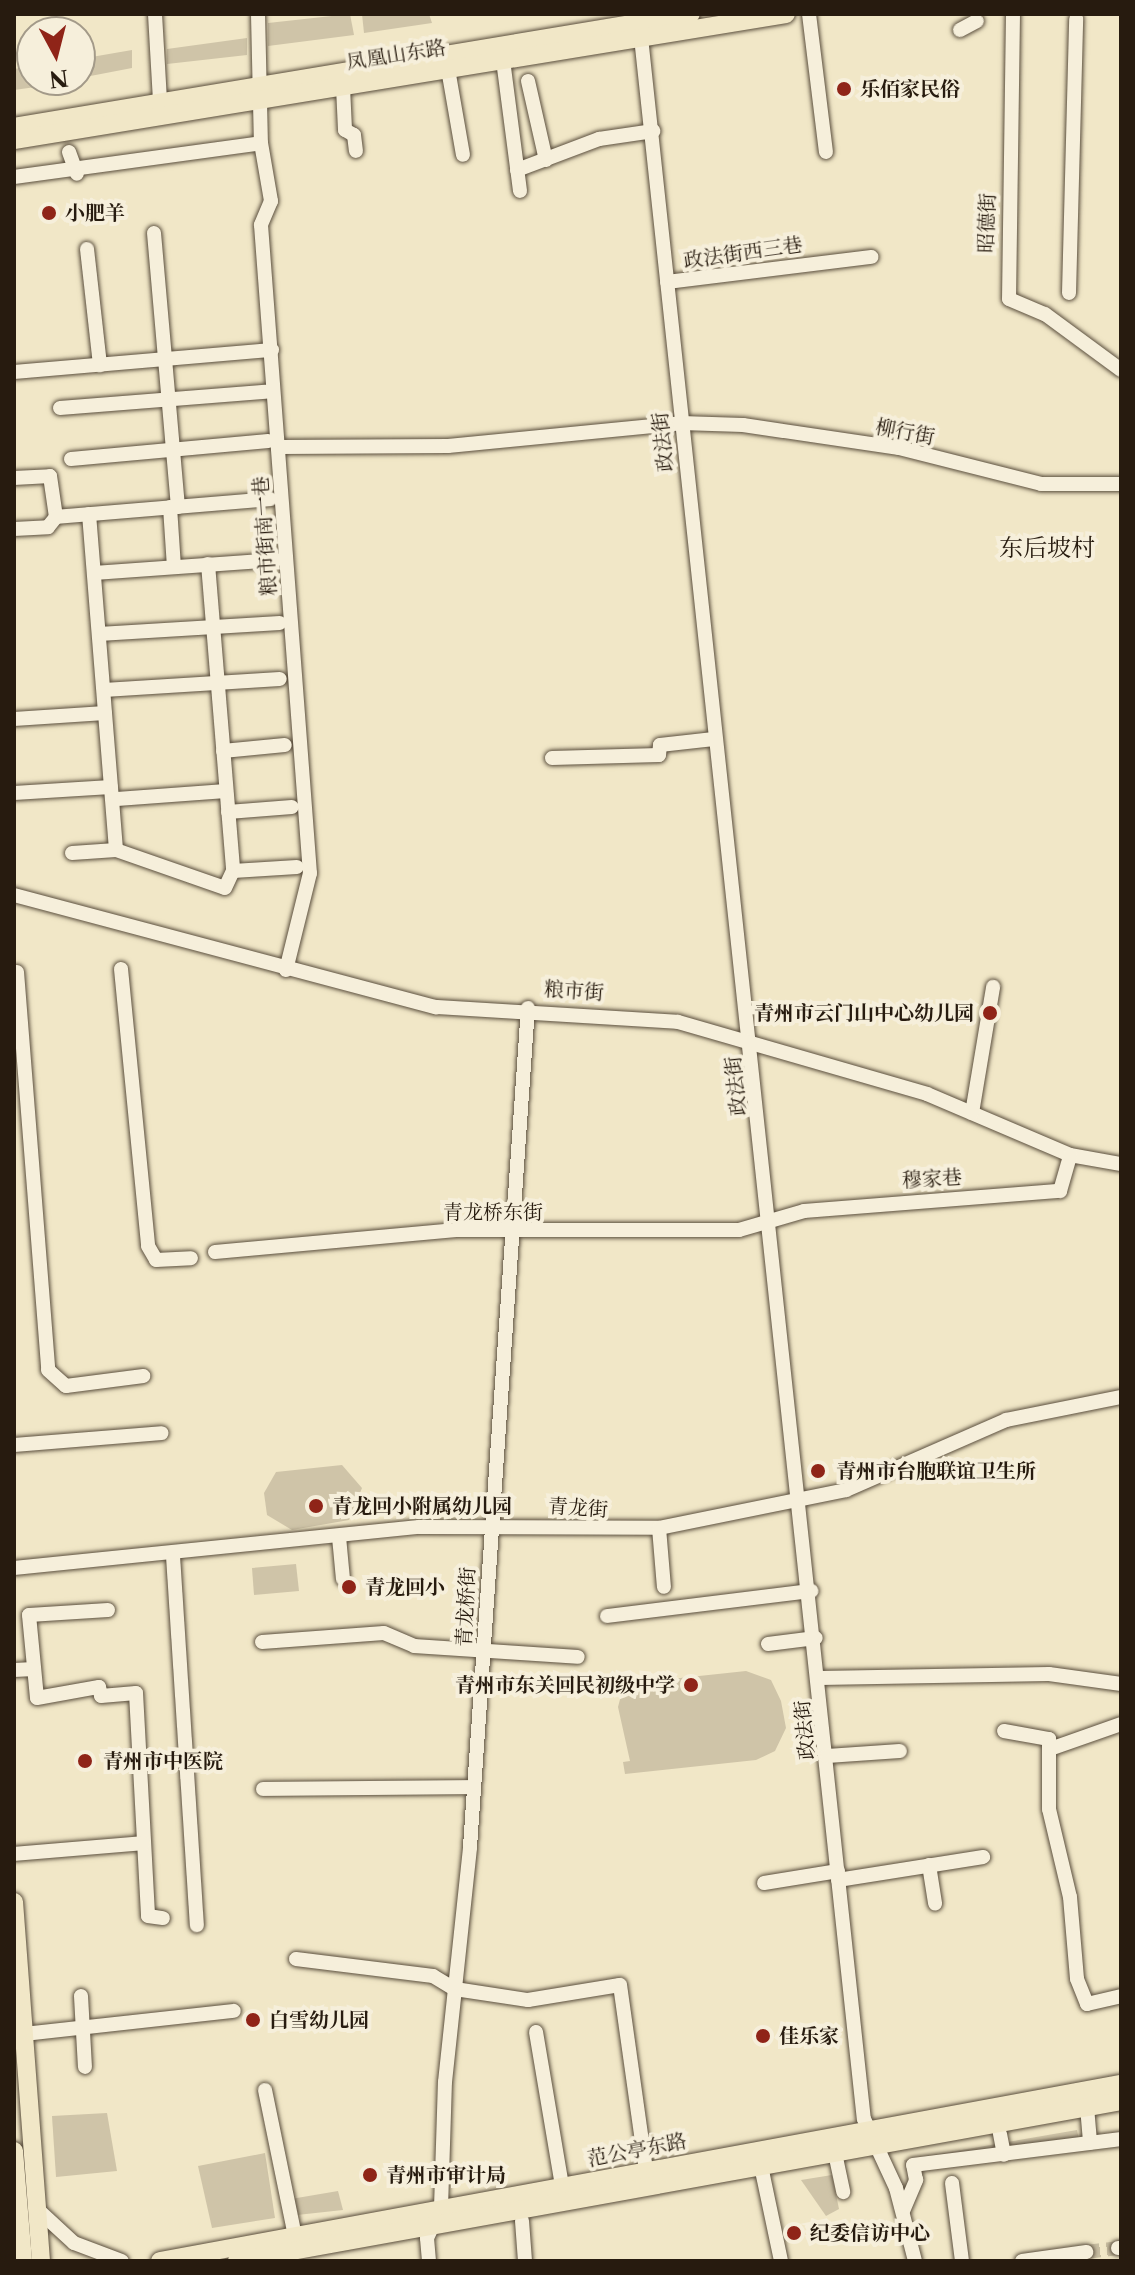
<!DOCTYPE html>
<meta charset="utf-8">
<style>
body{margin:0}
#map{position:relative;width:1135px;height:2275px;overflow:hidden;background:#f1e7c7;font-family:"Libre Caslon Text","Noto Serif SC",serif}
div>[style]{position:absolute}
.green>*{inset:0;background:#cfc4a8}
.minor-tunnel>*{height:14px;margin-top:-7px;transform-origin:0;background:repeating-linear-gradient(90deg,#c9bea2 0 14px,transparent 0 21px)}
.roads{filter:drop-shadow(0 0 2px #5a4e3d) drop-shadow(0 0 2px #5a4e3d)}
.minor>*{height:14px;margin:-7px;padding:0 7px;transform-origin:7px;border-radius:7px;background:#f6efdb}
.major>*{height:18px;margin:-9px;padding:0 9px;transform-origin:9px;border-radius:9px;background:#f1e7c7}
.dots>*{width:22px;height:22px;translate:-50% -50%;box-sizing:border-box;border:4px solid #f6efdb;border-radius:50%}
span{translate:-50% -50%;white-space:nowrap;text-align:center;line-height:1.15;-webkit-text-stroke:8px #f6efdb;paint-order:stroke}
.street-label{font-size:20px;color:#271b0f}
.poi-label{font-size:20px;color:#271b0f;font-weight:700}
.left{translate:0 -50%;text-align:left}
.right{translate:-100% -50%;text-align:right}
.quarter-label{font-size:24px;color:#271b0f}
.frame{position:absolute;inset:0;border:16px solid #271b0f;pointer-events:none}
.north{position:absolute;left:16px;top:16px;width:80px;height:80px;box-sizing:border-box;background:#f6efdb;border:2px solid #a39a89;border-radius:50%;rotate:173deg;font-size:22px;font-weight:700;line-height:32px;text-align:center;color:#271b0f}
.north::after{content:'';display:block;margin:auto;width:28px;height:36px;background:#8f2418;clip-path:polygon(50% 0,100% 100%,50% 72%,0 100%)}
</style>
<div id="map">
<div class="green">
<div style="clip-path:polygon(350px 14px,354px 35px,268px 46px,268px 23px)"></div>
<div style="clip-path:polygon(362px 14px,429px 14px,432px 23px,364px 33px)"></div>
<div style="clip-path:polygon(247px 38px,247px 55px,167px 64px,167px 49px)"></div>
<div style="clip-path:polygon(132px 50px,132px 68px,80px 78px,80px 59px)"></div>
<div style="clip-path:polygon(32px 66px,32px 80px,43px 86px,14px 90px,14px 69px)"></div>
<div style="clip-path:polygon(342px 1465px,362px 1488px,349px 1520px,292px 1530px,267px 1515px,264px 1493px,276px 1472px)"></div>
<div style="clip-path:polygon(296px 1564px,299px 1591px,254px 1595px,252px 1568px)"></div>
<div style="clip-path:polygon(746px 1671px,771px 1680px,781px 1701px,786px 1728px,775px 1751px,756px 1760px,625px 1774px,623px 1762px,630px 1761px,618px 1707px,624px 1684px)"></div>
<div style="clip-path:polygon(107px 2113px,117px 2171px,56px 2177px,52px 2116px)"></div>
<div style="clip-path:polygon(1077px 2130px,1079px 2140px,909px 2164px,909px 2180px,904px 2160px)"></div>
<div style="clip-path:polygon(265px 2153px,275px 2218px,212px 2228px,198px 2166px)"></div>
<div style="clip-path:polygon(832px 2175px,839px 2209px,826px 2216px,801px 2180px)"></div>
<div style="clip-path:polygon(338px 2191px,343px 2210px,297px 2215px,291px 2199px)"></div>
</div>
<div class="minor-tunnel">
<div style="left:1086px;top:2252px;width:32px;rotate:-7deg"></div>
</div>
<div class="roads">
<div class="minor">
<div style="left:155px;top:14px;width:88px;rotate:86.7deg"></div>
<div style="left:258px;top:14px;width:129px;rotate:88.7deg"></div>
<div style="left:261px;top:143px;width:59px;rotate:80.2deg"></div>
<div style="left:271px;top:201px;width:26px;rotate:113deg"></div>
<div style="left:261px;top:225px;width:650px;rotate:85.68deg"></div>
<div style="left:310px;top:873px;width:100px;rotate:103.9deg"></div>
<div style="left:809px;top:14px;width:139px;rotate:83deg"></div>
<div style="left:1013px;top:14px;width:285px;rotate:90.8deg"></div>
<div style="left:1009px;top:299px;width:39px;rotate:23deg"></div>
<div style="left:1045px;top:314px;width:94px;rotate:36.4deg"></div>
<div style="left:640px;top:28px;width:2103px;rotate:83.89deg"></div>
<div style="left:864px;top:2119px;width:76px;rotate:65.1deg"></div>
<div style="left:896px;top:2188px;width:75px;rotate:75.4deg"></div>
<div style="left:960px;top:30px;width:19px;rotate:-28deg"></div>
<div style="left:503px;top:60px;width:132px;rotate:82.6deg"></div>
<div style="left:448px;top:69px;width:87px;rotate:80.1deg"></div>
<div style="left:528px;top:81px;width:81px;rotate:77.2deg"></div>
<div style="left:343px;top:87px;width:43px;rotate:87.3deg"></div>
<div style="left:345px;top:130px;width:10px;rotate:29deg"></div>
<div style="left:354px;top:135px;width:16px;rotate:83deg"></div>
<div style="left:69px;top:152px;width:23px;rotate:70deg"></div>
<div style="left:517px;top:170px;width:88px;rotate:-20.7deg"></div>
<div style="left:599px;top:139px;width:55px;rotate:-8.4deg"></div>
<div style="left:14px;top:177px;width:249px;rotate:-7.8deg"></div>
<div style="left:154px;top:233px;width:275px;rotate:85deg"></div>
<div style="left:87px;top:249px;width:117px;rotate:83.6deg"></div>
<div style="left:667px;top:282px;width:206px;rotate:-7deg"></div>
<div style="left:1069px;top:293px;width:274px;rotate:-88.5deg"></div>
<div style="left:14px;top:372px;width:259px;rotate:-4.9deg"></div>
<div style="left:60px;top:408px;width:206px;rotate:-4.5deg"></div>
<div style="left:280px;top:447px;width:168px;rotate:-0.3deg"></div>
<div style="left:448px;top:446px;width:234px;rotate:-5.6deg"></div>
<div style="left:681px;top:423px;width:62px;rotate:1.8deg"></div>
<div style="left:743px;top:425px;width:158px;rotate:8.4deg"></div>
<div style="left:899px;top:448px;width:146px;rotate:14.2deg"></div>
<div style="left:1041px;top:484px;width:80px"></div>
<div style="left:71px;top:459px;width:198px;rotate:-5.2deg"></div>
<div style="left:14px;top:478px;width:36px;rotate:-3deg"></div>
<div style="left:50px;top:476px;width:41px;rotate:81.7deg"></div>
<div style="left:170px;top:507px;width:60px;rotate:86.2deg"></div>
<div style="left:89px;top:514px;width:337px;rotate:85.4deg"></div>
<div style="left:14px;top:529px;width:34px;rotate:-3deg"></div>
<div style="left:48px;top:527px;width:13px;rotate:-51deg"></div>
<div style="left:56px;top:517px;width:215px;rotate:-4.8deg"></div>
<div style="left:208px;top:564px;width:308px;rotate:85.3deg"></div>
<div style="left:94px;top:573px;width:182px;rotate:-4.1deg"></div>
<div style="left:99px;top:634px;width:181px;rotate:-3.5deg"></div>
<div style="left:104px;top:690px;width:176px;rotate:-3.6deg"></div>
<div style="left:14px;top:719px;width:91px;rotate:-3.8deg"></div>
<div style="left:223px;top:751px;width:62px;rotate:-5.5deg"></div>
<div style="left:552px;top:758px;width:107px;rotate:-1.6deg"></div>
<div style="left:659px;top:755px;width:10px;rotate:-84deg"></div>
<div style="left:660px;top:745px;width:54px;rotate:-6.3deg"></div>
<div style="left:14px;top:793px;width:97px;rotate:-3.5deg"></div>
<div style="left:117px;top:799px;width:109px;rotate:-4.2deg"></div>
<div style="left:228px;top:812px;width:64px;rotate:-4.5deg"></div>
<div style="left:72px;top:853px;width:44px;rotate:-3.9deg"></div>
<div style="left:116px;top:850px;width:115px;rotate:19.2deg"></div>
<div style="left:225px;top:888px;width:19px;rotate:-65deg"></div>
<div style="left:233px;top:871px;width:64px;rotate:-3.6deg"></div>
<div style="left:14px;top:895px;width:437px;rotate:14.9deg"></div>
<div style="left:436px;top:1007px;width:242px;rotate:3.5deg"></div>
<div style="left:678px;top:1022px;width:259px;rotate:16.1deg"></div>
<div style="left:927px;top:1094px;width:155px;rotate:23.1deg"></div>
<div style="left:1070px;top:1155px;width:52px;rotate:10deg"></div>
<div style="left:121px;top:969px;width:278px;rotate:84.4deg"></div>
<div style="left:148px;top:1246px;width:16px;rotate:60deg"></div>
<div style="left:156px;top:1260px;width:35px;rotate:-3deg"></div>
<div style="left:17px;top:972px;width:399px;rotate:85.5deg"></div>
<div style="left:48px;top:1370px;width:24px;rotate:42deg"></div>
<div style="left:66px;top:1386px;width:78px;rotate:-7.4deg"></div>
<div style="left:972px;top:1113px;width:128px;rotate:-80.5deg"></div>
<div style="left:215px;top:1252px;width:242px;rotate:-5.2deg"></div>
<div style="left:456px;top:1230px;width:283px"></div>
<div style="left:739px;top:1230px;width:68px;rotate:-16.3deg"></div>
<div style="left:804px;top:1211px;width:257px;rotate:-4.5deg"></div>
<div style="left:1060px;top:1191px;width:37px;rotate:-74deg"></div>
<div style="left:14px;top:1445px;width:148px;rotate:-4.6deg"></div>
<div style="left:659px;top:1528px;width:59px;rotate:85.2deg"></div>
<div style="left:339px;top:1537px;width:42px;rotate:84.6deg"></div>
<div style="left:173px;top:1556px;width:370px;rotate:86.3deg"></div>
<div style="left:14px;top:1568px;width:407px;rotate:-5.8deg"></div>
<div style="left:419px;top:1527px;width:240px;rotate:0.2deg"></div>
<div style="left:659px;top:1528px;width:191px;rotate:-11.5deg"></div>
<div style="left:846px;top:1490px;width:175px;rotate:-23.6deg"></div>
<div style="left:1006px;top:1420px;width:117px;rotate:-11.3deg"></div>
<div style="left:108px;top:1610px;width:79px;rotate:176.4deg"></div>
<div style="left:29px;top:1615px;width:83px;rotate:84.5deg"></div>
<div style="left:37px;top:1698px;width:63px;rotate:-10.1deg"></div>
<div style="left:99px;top:1687px;width:9px;rotate:77deg"></div>
<div style="left:101px;top:1696px;width:35px;rotate:-5deg"></div>
<div style="left:136px;top:1693px;width:223px;rotate:86.9deg"></div>
<div style="left:148px;top:1916px;width:15px;rotate:8deg"></div>
<div style="left:607px;top:1616px;width:206px;rotate:-7deg"></div>
<div style="left:262px;top:1642px;width:122px;rotate:-4.2deg"></div>
<div style="left:384px;top:1633px;width:33px;rotate:23deg"></div>
<div style="left:414px;top:1646px;width:164px;rotate:3.8deg"></div>
<div style="left:768px;top:1644px;width:48px;rotate:-7.1deg"></div>
<div style="left:14px;top:1670px;width:20px;rotate:-3deg"></div>
<div style="left:820px;top:1678px;width:229px;rotate:-1deg"></div>
<div style="left:1049px;top:1674px;width:73px;rotate:7.9deg"></div>
<div style="left:1004px;top:1731px;width:46px;rotate:10.1deg"></div>
<div style="left:1049px;top:1739px;width:70px;rotate:90deg"></div>
<div style="left:1049px;top:1809px;width:90px;rotate:76.6deg"></div>
<div style="left:1070px;top:1897px;width:82px;rotate:85.1deg"></div>
<div style="left:1077px;top:1979px;width:27px;rotate:68deg"></div>
<div style="left:1087px;top:2004px;width:35px;rotate:-13deg"></div>
<div style="left:1050px;top:1749px;width:75px;rotate:-19.4deg"></div>
<div style="left:827px;top:1756px;width:73px;rotate:-3.9deg"></div>
<div style="left:263px;top:1789px;width:211px;rotate:-0.5deg"></div>
<div style="left:14px;top:1854px;width:130px;rotate:-4.8deg"></div>
<div style="left:929px;top:1865px;width:39px;rotate:81deg"></div>
<div style="left:838px;top:1880px;width:147px;rotate:-9deg"></div>
<div style="left:764px;top:1883px;width:75px;rotate:-9.2deg"></div>
<div style="left:296px;top:1959px;width:138px;rotate:7.1deg"></div>
<div style="left:433px;top:1976px;width:26px;rotate:31deg"></div>
<div style="left:455px;top:1989px;width:74px;rotate:8.6deg"></div>
<div style="left:528px;top:2000px;width:93px;rotate:-9.3deg"></div>
<div style="left:620px;top:1985px;width:187px;rotate:82deg"></div>
<div style="left:81px;top:1996px;width:71px;rotate:86.8deg"></div>
<div style="left:536px;top:2032px;width:156px;rotate:80.4deg"></div>
<div style="left:24px;top:2034px;width:211px;rotate:-6.3deg"></div>
<div style="left:265px;top:2090px;width:149px;rotate:78.4deg"></div>
<div style="left:1087px;top:2107px;width:36px;rotate:85deg"></div>
<div style="left:1000px;top:2134px;width:21px;rotate:79deg"></div>
<div style="left:835px;top:2153px;width:40px;rotate:78deg"></div>
<div style="left:761px;top:2166px;width:97px;rotate:78.1deg"></div>
<div style="left:952px;top:2183px;width:79px;rotate:82.7deg"></div>
<div style="left:37px;top:2209px;width:50px;rotate:42.6deg"></div>
<div style="left:74px;top:2243px;width:51px;rotate:20.6deg"></div>
<div style="left:903px;top:2211px;width:34px;rotate:-67deg"></div>
<div style="left:916px;top:2180px;width:15px;rotate:-101deg"></div>
<div style="left:913px;top:2165px;width:210px;rotate:-7.1deg"></div>
<div style="left:522px;top:2221px;width:40px;rotate:85.7deg"></div>
<div style="left:1118px;top:2248px;width:3px"></div>
<div style="left:429px;top:2261px;width:23px;rotate:-95deg"></div>
<div style="left:427px;top:2238px;width:33px;rotate:-65deg"></div>
<div style="left:441px;top:2208px;width:126px;rotate:-88.2deg"></div>
<div style="left:445px;top:2082px;width:236px;rotate:-83.9deg"></div>
<div style="left:470px;top:1847px;width:841px;rotate:-86.05deg"></div>
<div style="left:1022px;top:2261px;width:65px;rotate:-8deg"></div>
</div>
<div class="major">
<div style="left:14px;top:127px;width:686px;rotate:-9.48deg"></div>
<div style="left:14px;top:140px;width:782px;rotate:-9.27deg"></div>
<div style="left:14px;top:1902px;width:360px;rotate:85.7deg"></div>
<div style="left:14px;top:2151px;width:110px;rotate:85.3deg"></div>
<div style="left:160px;top:2261px;width:977px;rotate:-10.44deg"></div>
<div style="left:237px;top:2261px;width:898px;rotate:-10.26deg"></div>
</div>
</div>
<div class="dots">
<div style="left:844px;top:89px;background:#8f2418"></div>
<div style="left:49px;top:213px;background:#8f2418"></div>
<div style="left:990px;top:1013px;background:#8f2418"></div>
<div style="left:818px;top:1471px;background:#8f2418"></div>
<div style="left:316px;top:1506px;background:#8f2418"></div>
<div style="left:349px;top:1587px;background:#8f2418"></div>
<div style="left:691px;top:1685px;background:#8f2418"></div>
<div style="left:85px;top:1761px;background:#8f2418"></div>
<div style="left:253px;top:2020px;background:#8f2418"></div>
<div style="left:763px;top:2036px;background:#8f2418"></div>
<div style="left:370px;top:2175px;background:#8f2418"></div>
<div style="left:794px;top:2233px;background:#8f2418"></div>
</div>
<div class="street-label">
<span style="left:396px;top:55px;rotate:-9deg">凤凰山东路</span>
<span style="left:987px;top:223px;rotate:-88deg">昭德街</span>
<span style="left:743px;top:253px;rotate:-8deg">政法街西三巷</span>
<span style="left:905px;top:432px;rotate:11deg">柳行街</span>
<span style="left:663px;top:442px;rotate:-96deg">政法街</span>
<span style="left:265px;top:536px;rotate:-94deg">粮市街南一巷</span>
<span style="left:574px;top:991px;rotate:4deg">粮市街</span>
<span style="left:736px;top:1086px;rotate:-96deg">政法街</span>
<span style="left:932px;top:1179px;rotate:-3deg">穆家巷</span>
<span style="left:493px;top:1212px">青龙桥东街</span>
<span style="left:578px;top:1508px;rotate:4deg">青龙街</span>
<span style="left:466px;top:1607px;rotate:-87deg">青龙桥街</span>
<span style="left:805px;top:1730px;rotate:-95deg">政法街</span>
<span style="left:637px;top:2150px;rotate:-11deg">范公亭东路</span>
</div>
<div class="poi-label">
<span class="left" style="left:860px;top:89px">乐佰家民俗</span>
<span class="left" style="left:65px;top:213px">小肥羊</span>
<span class="right" style="left:974px;top:1013px">青州市云门山中心幼儿园</span>
<span class="left" style="left:836px;top:1471px">青州市台胞联谊卫生所</span>
<span class="left" style="left:332px;top:1506px">青龙回小附属幼儿园</span>
<span class="left" style="left:365px;top:1587px">青龙回小</span>
<span class="right" style="left:675px;top:1685px">青州市东关回民初级中学</span>
<span class="left" style="left:103px;top:1761px">青州市中医院</span>
<span class="left" style="left:269px;top:2020px">白雪幼儿园</span>
<span class="left" style="left:779px;top:2036px">佳乐家</span>
<span class="left" style="left:386px;top:2175px">青州市审计局</span>
<span class="left" style="left:810px;top:2233px">纪委信访中心</span>
</div>
<div class="quarter-label">
<span style="left:1047px;top:548px">东后坡村</span>
</div>
<div class="frame"></div>
<div class="north">N</div>
</div>
